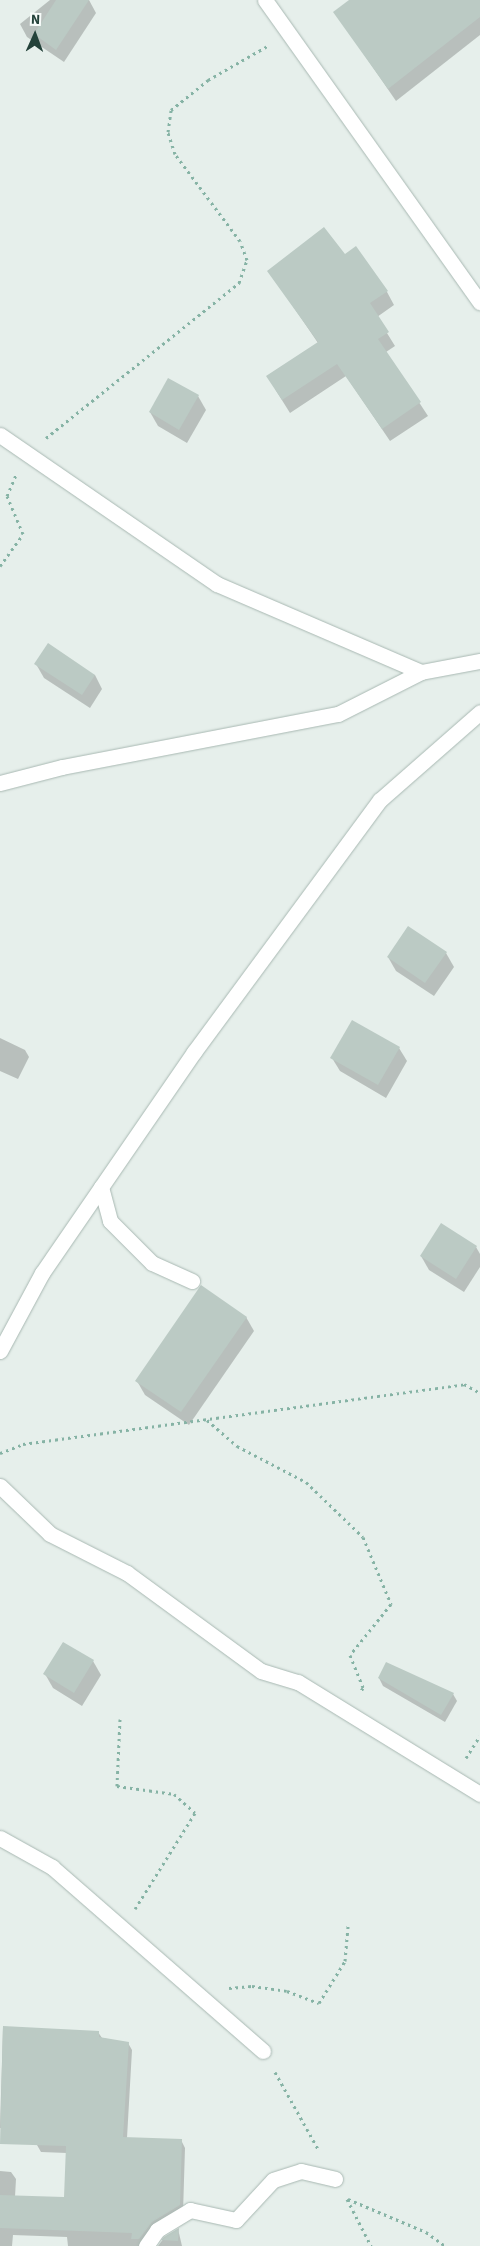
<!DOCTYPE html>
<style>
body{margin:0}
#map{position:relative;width:480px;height:2246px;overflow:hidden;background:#e6efeb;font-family:"Source Sans 3",sans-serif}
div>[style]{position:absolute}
.shadow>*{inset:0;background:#0003}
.building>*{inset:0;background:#bbcac4}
.path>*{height:3px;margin-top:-1.5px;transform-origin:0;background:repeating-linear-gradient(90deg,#86b3a5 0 2.5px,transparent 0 6.5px)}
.roads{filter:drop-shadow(0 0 1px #a8b8b2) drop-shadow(0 0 1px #a8b8b2)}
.minor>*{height:15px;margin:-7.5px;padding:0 7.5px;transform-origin:7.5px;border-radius:7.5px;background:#fff}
span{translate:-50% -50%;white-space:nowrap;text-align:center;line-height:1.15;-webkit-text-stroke:4.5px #f7fbf9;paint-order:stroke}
.north{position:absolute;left:10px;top:10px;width:50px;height:50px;-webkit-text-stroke:4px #f7fbf9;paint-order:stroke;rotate:2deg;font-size:14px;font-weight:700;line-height:20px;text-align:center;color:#24423a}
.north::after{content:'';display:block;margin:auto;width:18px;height:22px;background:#24423a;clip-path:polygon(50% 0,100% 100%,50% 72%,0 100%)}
</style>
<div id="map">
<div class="shadow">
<div style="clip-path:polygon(50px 0,89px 0,96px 13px,64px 62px,27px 37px,20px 24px)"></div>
<div style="clip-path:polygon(351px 0,480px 0,480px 35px,396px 101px,335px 12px)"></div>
<div style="clip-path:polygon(345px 255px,387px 292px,394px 305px,377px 317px,395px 346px,386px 352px,428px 416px,390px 441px,346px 376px,290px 413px,275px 389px,318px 343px,269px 271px)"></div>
<div style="clip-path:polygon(198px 396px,206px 410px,187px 443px,158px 426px,150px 412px)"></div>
<div style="clip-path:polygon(36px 664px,95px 675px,102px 689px,90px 708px,44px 678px)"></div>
<div style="clip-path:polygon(408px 927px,446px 953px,454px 967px,434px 996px,396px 971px,388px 957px)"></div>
<div style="clip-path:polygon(0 1038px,25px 1050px,29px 1057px,18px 1079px,0 1071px)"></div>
<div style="clip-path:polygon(399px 1048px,407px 1061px,386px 1098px,340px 1071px,332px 1058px)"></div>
<div style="clip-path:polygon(476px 1247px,480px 1254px,480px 1267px,464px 1292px,429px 1270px,421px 1256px)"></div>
<div style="clip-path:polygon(246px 1317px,254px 1331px,189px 1425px,145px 1395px,137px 1381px)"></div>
<div style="clip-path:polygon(63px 1643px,93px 1661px,101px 1675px,82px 1706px,53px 1688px,45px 1674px)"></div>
<div style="clip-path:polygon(387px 1664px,453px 1694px,457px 1701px,445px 1722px,383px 1686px,379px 1678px)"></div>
<div style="clip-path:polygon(3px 2027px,98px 2032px,102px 2038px,128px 2043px,132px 2050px,127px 2138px,181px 2140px,185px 2148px,183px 2213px,144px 2246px,68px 2246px,67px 2237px,13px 2235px,12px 2246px,0 2246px,0 2171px,11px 2172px,16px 2179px,15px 2197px,65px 2198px,67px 2153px,41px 2152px,37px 2145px,37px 2129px,0 2128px)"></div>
<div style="clip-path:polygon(178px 2229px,182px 2246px,158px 2246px,164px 2238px)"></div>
</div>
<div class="building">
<div style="clip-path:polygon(56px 0,89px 0,56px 50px,34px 34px)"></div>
<div style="clip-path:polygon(349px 0,480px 0,480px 17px,388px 89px,333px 12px)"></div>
<div style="clip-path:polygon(324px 227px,345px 254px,356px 246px,388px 291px,370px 303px,389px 332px,378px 339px,421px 402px,382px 429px,337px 364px,282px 400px,266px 376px,318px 342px,267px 271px)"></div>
<div style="clip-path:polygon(168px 378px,199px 395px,179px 430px,149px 412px)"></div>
<div style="clip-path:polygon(48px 643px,95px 675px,82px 695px,34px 664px)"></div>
<div style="clip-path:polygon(408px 926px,447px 952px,425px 983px,387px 957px)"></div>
<div style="clip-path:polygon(352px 1020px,400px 1047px,378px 1085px,330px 1058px)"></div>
<div style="clip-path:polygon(441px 1223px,477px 1246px,456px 1279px,420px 1256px)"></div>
<div style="clip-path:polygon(201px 1285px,247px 1317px,181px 1412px,135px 1381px)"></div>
<div style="clip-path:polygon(63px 1642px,94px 1660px,74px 1693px,43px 1674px)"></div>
<div style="clip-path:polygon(386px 1662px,454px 1693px,441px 1715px,378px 1678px)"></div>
<div style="clip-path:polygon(3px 2026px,99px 2031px,99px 2037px,129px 2042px,123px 2137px,182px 2139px,180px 2205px,152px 2222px,139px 2239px,131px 2239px,132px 2233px,0 2228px,0 2195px,64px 2197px,66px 2146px,0 2144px)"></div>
<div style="clip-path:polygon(179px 2228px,178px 2241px,161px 2240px,164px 2237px)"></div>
</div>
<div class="path">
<div style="left:46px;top:438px;width:248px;rotate:-38.8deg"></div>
<div style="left:239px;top:283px;width:24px;rotate:-71deg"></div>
<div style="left:247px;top:260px;width:20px;rotate:-110deg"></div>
<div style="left:240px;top:241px;width:109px;rotate:-126.8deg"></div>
<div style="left:175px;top:154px;width:23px;rotate:-108deg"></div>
<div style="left:168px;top:132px;width:22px;rotate:-82deg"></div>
<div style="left:171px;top:110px;width:48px;rotate:-39deg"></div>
<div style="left:208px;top:80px;width:70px;rotate:-29.8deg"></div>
<div style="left:0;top:566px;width:39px;rotate:-54deg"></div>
<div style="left:23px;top:534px;width:41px;rotate:-112.8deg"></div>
<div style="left:7px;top:496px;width:23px;rotate:-67deg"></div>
<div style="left:207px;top:1420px;width:40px;rotate:41deg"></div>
<div style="left:237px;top:1446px;width:78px;rotate:27.6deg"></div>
<div style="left:306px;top:1482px;width:79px;rotate:44deg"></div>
<div style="left:363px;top:1537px;width:73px;rotate:67.3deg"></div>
<div style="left:391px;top:1604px;width:65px;rotate:128.8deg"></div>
<div style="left:350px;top:1655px;width:35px;rotate:68deg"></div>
<div style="left:363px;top:1688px;width:5px;rotate:127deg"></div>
<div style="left:0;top:1453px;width:25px;rotate:-21deg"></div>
<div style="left:23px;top:1444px;width:445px;rotate:-7.7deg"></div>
<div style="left:464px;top:1384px;width:18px;rotate:29deg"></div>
<div style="left:120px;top:1719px;width:67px;rotate:92.6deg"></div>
<div style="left:117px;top:1786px;width:58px;rotate:8deg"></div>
<div style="left:174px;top:1794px;width:28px;rotate:42deg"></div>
<div style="left:195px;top:1813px;width:113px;rotate:122deg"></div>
<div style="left:466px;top:1758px;width:26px;rotate:-58deg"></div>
<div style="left:229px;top:1988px;width:23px;rotate:-5deg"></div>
<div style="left:252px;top:1986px;width:35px;rotate:8deg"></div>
<div style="left:287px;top:1991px;width:34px;rotate:21deg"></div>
<div style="left:319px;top:2003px;width:49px;rotate:-58.2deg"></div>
<div style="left:345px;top:1961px;width:36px;rotate:-85deg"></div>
<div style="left:275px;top:2072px;width:88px;rotate:60.8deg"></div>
<div style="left:347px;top:2199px;width:53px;rotate:62.9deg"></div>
<div style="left:348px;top:2199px;width:85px;rotate:22.9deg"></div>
<div style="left:426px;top:2232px;width:24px;rotate:36deg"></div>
</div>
<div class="roads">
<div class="minor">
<div style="left:265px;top:0;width:371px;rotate:54.6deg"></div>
<div style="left:0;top:435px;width:263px;rotate:34.5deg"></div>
<div style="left:217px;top:584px;width:222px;rotate:23.3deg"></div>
<div style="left:0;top:783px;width:64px;rotate:-14.5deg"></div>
<div style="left:62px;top:767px;width:281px;rotate:-10.9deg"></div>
<div style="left:338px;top:714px;width:93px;rotate:-26.8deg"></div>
<div style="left:421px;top:672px;width:60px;rotate:-10.6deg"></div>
<div style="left:101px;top:1187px;width:35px;rotate:75deg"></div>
<div style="left:110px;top:1221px;width:59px;rotate:45deg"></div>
<div style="left:152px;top:1263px;width:44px;rotate:24.2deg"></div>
<div style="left:0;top:1351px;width:89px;rotate:-61.7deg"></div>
<div style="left:42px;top:1273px;width:268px;rotate:-55.5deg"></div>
<div style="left:194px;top:1052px;width:313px;rotate:-53.6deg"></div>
<div style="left:380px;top:800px;width:133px;rotate:-41.3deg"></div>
<div style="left:0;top:1486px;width:69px;rotate:43.8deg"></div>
<div style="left:50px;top:1534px;width:86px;rotate:26.9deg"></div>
<div style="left:127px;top:1573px;width:166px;rotate:36.2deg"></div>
<div style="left:261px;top:1671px;width:39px;rotate:17deg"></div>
<div style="left:298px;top:1682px;width:214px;rotate:31.6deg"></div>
<div style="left:0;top:1838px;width:60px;rotate:29.1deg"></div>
<div style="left:52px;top:1867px;width:280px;rotate:41.1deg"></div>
<div style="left:146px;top:2246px;width:19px;rotate:-55deg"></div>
<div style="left:157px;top:2230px;width:39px;rotate:-31deg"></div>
<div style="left:190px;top:2210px;width:47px;rotate:12.3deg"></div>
<div style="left:236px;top:2220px;width:54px;rotate:-47.2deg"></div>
<div style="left:273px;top:2180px;width:29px;rotate:-18deg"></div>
<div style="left:301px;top:2171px;width:35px;rotate:13deg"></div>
</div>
</div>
<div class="north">N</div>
</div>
